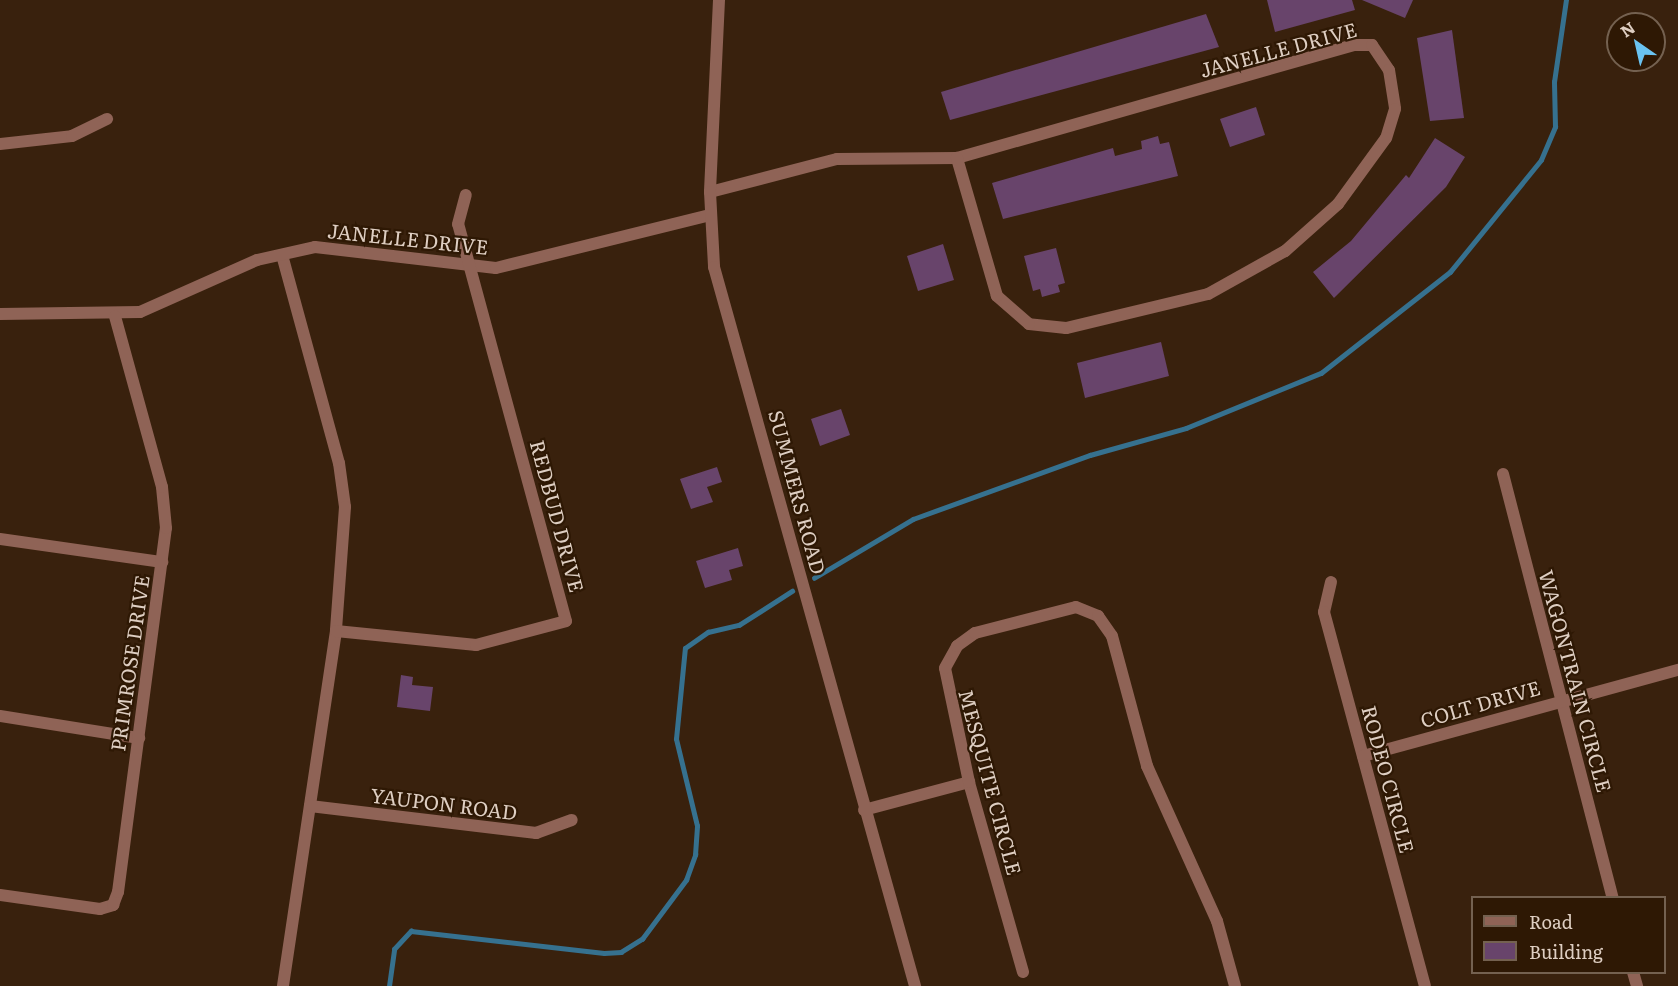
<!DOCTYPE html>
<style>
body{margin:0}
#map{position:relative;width:1678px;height:986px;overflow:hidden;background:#39210d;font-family:Literata,serif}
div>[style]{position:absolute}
.stream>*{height:4.5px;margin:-2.25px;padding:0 2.25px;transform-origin:2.25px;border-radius:2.25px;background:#36718f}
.building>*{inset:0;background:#68446b}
.minor>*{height:12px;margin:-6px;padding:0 6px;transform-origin:6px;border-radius:6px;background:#8f6356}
.tertiary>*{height:12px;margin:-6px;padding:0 6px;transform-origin:6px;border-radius:6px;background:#8f6356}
span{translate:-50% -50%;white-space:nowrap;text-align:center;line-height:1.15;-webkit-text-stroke:4.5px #2e1804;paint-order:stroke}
.street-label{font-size:20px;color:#decec2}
.legend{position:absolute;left:1471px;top:896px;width:195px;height:78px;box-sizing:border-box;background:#2e1804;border:2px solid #746150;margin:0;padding:8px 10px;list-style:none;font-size:18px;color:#decec2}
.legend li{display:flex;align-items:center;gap:12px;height:30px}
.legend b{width:30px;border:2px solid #746150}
.north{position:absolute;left:1606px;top:12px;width:60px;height:60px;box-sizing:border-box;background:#2e1804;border:2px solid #746150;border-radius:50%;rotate:326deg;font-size:16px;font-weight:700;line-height:24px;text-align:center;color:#decec2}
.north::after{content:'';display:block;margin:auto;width:21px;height:27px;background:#6ac3f1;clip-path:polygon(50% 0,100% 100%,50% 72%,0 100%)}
</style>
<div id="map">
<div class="stream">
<div style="left:814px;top:578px;width:115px;rotate:-30.8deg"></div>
<div style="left:913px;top:519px;width:188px;rotate:-19.9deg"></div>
<div style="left:1090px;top:455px;width:100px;rotate:-15.7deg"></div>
<div style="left:1186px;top:428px;width:146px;rotate:-22.2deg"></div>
<div style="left:1321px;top:373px;width:164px;rotate:-38.1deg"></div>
<div style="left:1450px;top:272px;width:144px;rotate:-50.9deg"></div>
<div style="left:1541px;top:160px;width:36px;rotate:-67deg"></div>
<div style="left:1555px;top:127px;width:45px;rotate:-91.3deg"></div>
<div style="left:1554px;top:82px;width:83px;rotate:-81.7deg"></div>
<div style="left:389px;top:986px;width:37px;rotate:-82deg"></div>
<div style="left:394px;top:949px;width:25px;rotate:-47deg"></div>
<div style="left:411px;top:931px;width:194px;rotate:6.5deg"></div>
<div style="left:604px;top:953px;width:17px;rotate:-3deg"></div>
<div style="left:621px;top:952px;width:25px;rotate:-32deg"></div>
<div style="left:642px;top:939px;width:74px;rotate:-53.3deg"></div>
<div style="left:686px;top:880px;width:27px;rotate:-70deg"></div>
<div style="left:695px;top:855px;width:29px;rotate:-86deg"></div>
<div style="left:697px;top:826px;width:89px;rotate:-103.6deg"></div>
<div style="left:676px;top:739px;width:91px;rotate:-84.4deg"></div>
<div style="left:685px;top:648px;width:28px;rotate:-35deg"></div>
<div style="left:708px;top:632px;width:32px;rotate:-13deg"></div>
<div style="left:739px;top:625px;width:63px;rotate:-32.7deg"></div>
</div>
<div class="building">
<div style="clip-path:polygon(1267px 0,1352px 0,1355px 10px,1275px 32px)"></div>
<div style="clip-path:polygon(1362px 0,1413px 0,1405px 18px)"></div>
<div style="clip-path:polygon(1206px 14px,1219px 47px,950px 120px,941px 92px)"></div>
<div style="clip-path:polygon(1452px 30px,1464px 118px,1430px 121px,1417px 38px)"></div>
<div style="clip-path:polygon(1256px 107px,1265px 135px,1230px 147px,1220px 119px)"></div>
<div style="clip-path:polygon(1158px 136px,1160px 144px,1169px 142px,1178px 176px,1003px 219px,992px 183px,1113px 148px,1115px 156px,1142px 149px,1141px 141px)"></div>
<div style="clip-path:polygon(1435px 138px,1465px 157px,1446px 187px,1334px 298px,1313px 272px,1351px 241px,1406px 175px,1409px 178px)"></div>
<div style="clip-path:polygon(943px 244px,954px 280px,918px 291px,907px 256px)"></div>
<div style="clip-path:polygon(1056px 248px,1065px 283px,1058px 285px,1060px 292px,1042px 297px,1040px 289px,1033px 291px,1024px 256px)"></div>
<div style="clip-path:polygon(1161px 342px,1169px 376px,1085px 398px,1077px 363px)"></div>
<div style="clip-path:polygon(841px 409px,850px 435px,820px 446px,811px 419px)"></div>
<div style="clip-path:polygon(717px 467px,722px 482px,707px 487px,713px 502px,691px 509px,680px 479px)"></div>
<div style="clip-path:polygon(738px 548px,743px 566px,729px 570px,732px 580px,705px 588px,696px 561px)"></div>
<div style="clip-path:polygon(401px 675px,413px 677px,412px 685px,433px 687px,430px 711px,397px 707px)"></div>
</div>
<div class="minor">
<div style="left:0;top:144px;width:72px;rotate:-6.3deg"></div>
<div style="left:72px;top:136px;width:39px;rotate:-26deg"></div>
<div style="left:710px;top:192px;width:131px;rotate:-14.6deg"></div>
<div style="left:837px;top:159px;width:120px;rotate:-0.5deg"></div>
<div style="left:957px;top:158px;width:413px;rotate:-15.9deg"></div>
<div style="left:1354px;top:45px;width:18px"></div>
<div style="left:1372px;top:45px;width:30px;rotate:56deg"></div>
<div style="left:1389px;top:70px;width:39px;rotate:81deg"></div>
<div style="left:1395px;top:109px;width:30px;rotate:107deg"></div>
<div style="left:1386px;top:138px;width:82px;rotate:126deg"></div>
<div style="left:1338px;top:204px;width:71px;rotate:138.4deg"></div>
<div style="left:1285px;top:251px;width:88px;rotate:150.8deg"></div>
<div style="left:1208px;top:294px;width:146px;rotate:166.5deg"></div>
<div style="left:1066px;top:328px;width:37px;rotate:-174deg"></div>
<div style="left:1029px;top:324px;width:43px;rotate:-138.8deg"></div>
<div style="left:997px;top:296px;width:144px;rotate:-106.2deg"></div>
<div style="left:282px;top:255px;width:216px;rotate:74.7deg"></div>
<div style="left:339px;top:463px;width:44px;rotate:82.2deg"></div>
<div style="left:345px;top:507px;width:124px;rotate:94.2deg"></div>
<div style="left:336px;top:631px;width:359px;rotate:98.5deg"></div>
<div style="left:0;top:314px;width:140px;rotate:-0.8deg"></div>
<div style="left:140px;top:312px;width:128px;rotate:-24deg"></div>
<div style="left:257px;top:260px;width:59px;rotate:-12.6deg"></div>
<div style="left:315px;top:247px;width:182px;rotate:6.6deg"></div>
<div style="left:496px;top:268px;width:220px;rotate:-13.9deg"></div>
<div style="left:1503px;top:474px;width:438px;rotate:75.5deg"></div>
<div style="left:0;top:539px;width:164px;rotate:8.1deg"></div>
<div style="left:1331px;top:582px;width:31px;rotate:103deg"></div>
<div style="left:1324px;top:612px;width:387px;rotate:74.9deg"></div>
<div style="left:336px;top:631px;width:141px;rotate:5.7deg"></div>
<div style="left:476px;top:645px;width:93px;rotate:-14.9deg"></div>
<div style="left:566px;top:621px;width:411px;rotate:-105.2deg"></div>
<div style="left:458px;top:224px;width:30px;rotate:-75deg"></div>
<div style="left:0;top:716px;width:141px;rotate:9deg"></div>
<div style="left:1363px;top:756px;width:327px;rotate:-15.3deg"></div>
<div style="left:310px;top:806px;width:228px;rotate:6.8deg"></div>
<div style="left:536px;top:833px;width:38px;rotate:-20deg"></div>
<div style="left:864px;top:810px;width:109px;rotate:-14.9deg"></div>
<div style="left:0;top:895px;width:101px;rotate:8deg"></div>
<div style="left:100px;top:909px;width:14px;rotate:-17deg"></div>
<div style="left:113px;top:905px;width:14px;rotate:-69deg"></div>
<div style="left:118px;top:892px;width:367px;rotate:-82.5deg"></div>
<div style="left:166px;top:528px;width:41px;rotate:-95.6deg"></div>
<div style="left:162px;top:487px;width:177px;rotate:-105.4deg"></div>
<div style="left:1023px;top:972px;width:198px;rotate:-105.9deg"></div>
<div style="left:969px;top:782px;width:116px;rotate:-101.9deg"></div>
<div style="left:945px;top:668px;width:25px;rotate:-61deg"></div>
<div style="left:957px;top:646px;width:22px;rotate:-36deg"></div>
<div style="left:975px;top:633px;width:104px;rotate:-14.4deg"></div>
<div style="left:1076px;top:607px;width:24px;rotate:22deg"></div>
<div style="left:1098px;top:616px;width:24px;rotate:55deg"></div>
<div style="left:1112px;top:636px;width:135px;rotate:74.9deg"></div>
<div style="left:1147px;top:766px;width:170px;rotate:65.7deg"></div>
<div style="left:1217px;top:921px;width:67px;rotate:74.5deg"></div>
<div style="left:1633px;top:972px;width:15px;rotate:74deg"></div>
</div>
<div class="tertiary">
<div style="left:719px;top:0;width:192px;rotate:92.7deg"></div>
<div style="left:710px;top:192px;width:75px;rotate:86.9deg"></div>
<div style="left:714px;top:267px;width:747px;rotate:74.38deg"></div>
</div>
<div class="street-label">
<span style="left:1278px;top:49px;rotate:-15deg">JANELLE DRIVE</span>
<span style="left:408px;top:238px;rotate:6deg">JANELLE DRIVE</span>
<span style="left:798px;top:492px;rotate:75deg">SUMMERS ROAD</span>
<span style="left:558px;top:516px;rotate:75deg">REDBUD DRIVE</span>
<span style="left:129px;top:663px;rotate:-82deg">PRIMROSE DRIVE</span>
<span style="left:1576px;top:681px;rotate:75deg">WAGONTRAIN CIRCLE</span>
<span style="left:1480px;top:703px;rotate:-16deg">COLT DRIVE</span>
<span style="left:1389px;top:779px;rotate:75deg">RODEO CIRCLE</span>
<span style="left:991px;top:782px;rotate:75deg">MESQUITE CIRCLE</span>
<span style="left:444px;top:803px;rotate:7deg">YAUPON ROAD</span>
</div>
<ul class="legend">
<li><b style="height:8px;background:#8f6356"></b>Road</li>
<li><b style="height:16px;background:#68446b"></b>Building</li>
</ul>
<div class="north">N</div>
</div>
